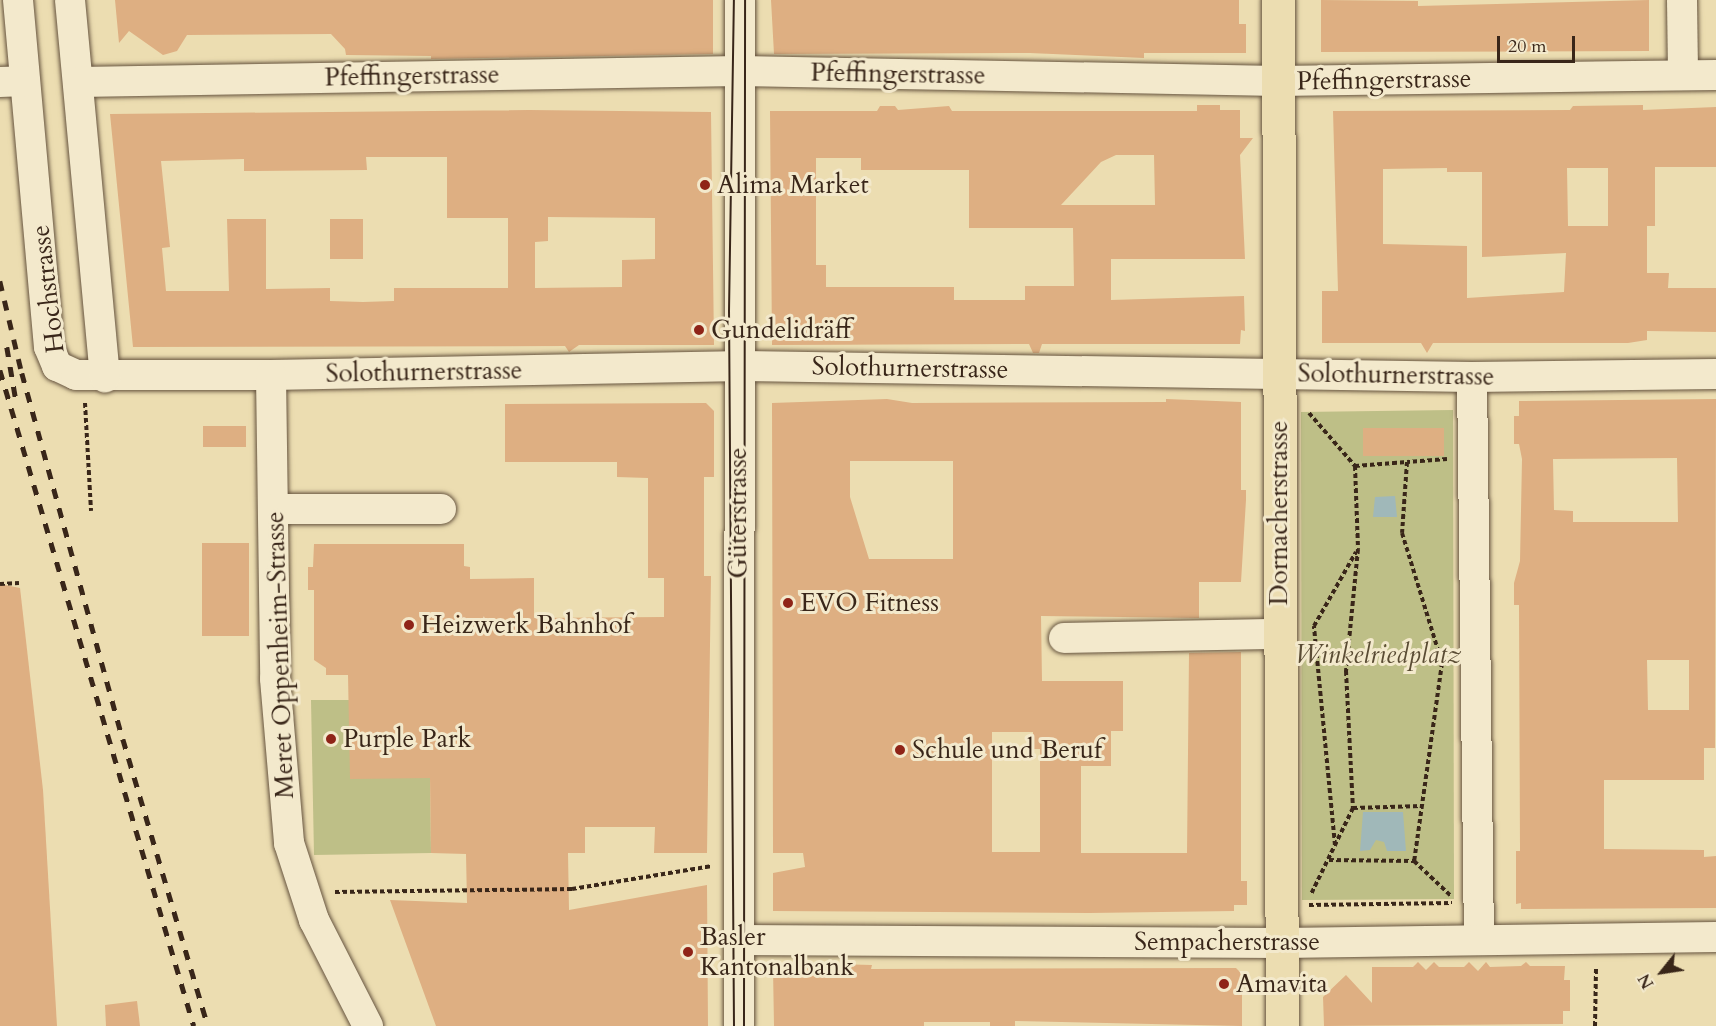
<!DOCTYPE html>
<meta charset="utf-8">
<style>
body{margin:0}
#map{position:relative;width:1716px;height:1026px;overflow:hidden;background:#ecddb1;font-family:Cardo,serif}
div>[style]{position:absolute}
.green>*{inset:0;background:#bebf87}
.water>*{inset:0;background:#a0b8b9}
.building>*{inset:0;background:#deaf82}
.path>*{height:4px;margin-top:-2px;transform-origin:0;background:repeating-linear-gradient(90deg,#392619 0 4.5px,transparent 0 7.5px)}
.roads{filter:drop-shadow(0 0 2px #66543f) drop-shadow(0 0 2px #66543f)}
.minor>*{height:30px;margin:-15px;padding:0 15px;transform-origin:15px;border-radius:15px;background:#f3e9cc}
.major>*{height:33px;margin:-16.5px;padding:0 16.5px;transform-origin:16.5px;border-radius:16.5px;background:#ecddb1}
.tram>*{height:1.5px;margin:-0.75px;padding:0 0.75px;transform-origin:0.75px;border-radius:0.75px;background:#392619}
.rail>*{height:4.5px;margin-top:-2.25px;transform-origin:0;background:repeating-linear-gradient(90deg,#392619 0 10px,transparent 0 20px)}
.dots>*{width:16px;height:16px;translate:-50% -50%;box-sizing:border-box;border:3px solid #f3e9cc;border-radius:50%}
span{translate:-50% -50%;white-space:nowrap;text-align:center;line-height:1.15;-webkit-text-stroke:6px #f3e9cc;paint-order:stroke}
.street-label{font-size:26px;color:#392619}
.poi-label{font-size:26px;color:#392619}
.left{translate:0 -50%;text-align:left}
.park-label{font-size:26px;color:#5a4c34;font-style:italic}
.north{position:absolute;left:1632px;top:942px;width:60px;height:60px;-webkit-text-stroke:4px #f3e9cc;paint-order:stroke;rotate:240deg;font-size:16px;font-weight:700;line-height:24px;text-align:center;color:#392619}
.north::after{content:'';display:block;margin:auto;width:21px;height:27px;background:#392619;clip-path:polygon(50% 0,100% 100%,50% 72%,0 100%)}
.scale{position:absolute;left:1497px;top:36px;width:78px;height:27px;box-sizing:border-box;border:3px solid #392619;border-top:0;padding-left:8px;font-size:18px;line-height:21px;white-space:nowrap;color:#392619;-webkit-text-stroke:4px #f3e9cc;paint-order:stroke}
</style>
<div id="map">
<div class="green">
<div style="clip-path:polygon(1453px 410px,1454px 899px,1302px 900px,1301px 412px)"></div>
<div style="clip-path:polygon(311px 700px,349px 700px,430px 778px,431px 853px,314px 855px)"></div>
</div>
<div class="water">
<div style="clip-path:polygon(1395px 496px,1397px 517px,1373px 517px,1375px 497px)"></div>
<div style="clip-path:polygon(1363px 812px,1403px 812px,1406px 851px,1387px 851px,1384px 842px,1376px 840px,1370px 850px,1360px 851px)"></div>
</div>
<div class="building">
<div style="clip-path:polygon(115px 0,713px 0,713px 54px,431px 59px,431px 56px,346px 55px,345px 49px,331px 34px,187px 35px,177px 51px,163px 55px,129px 31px,119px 43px)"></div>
<div style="clip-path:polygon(771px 0,1239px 0,1239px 24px,1246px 24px,1246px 53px,1144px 53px,1144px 58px,1030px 53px,774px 54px)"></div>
<div style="clip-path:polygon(1321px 0,1418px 1px,1418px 6px,1649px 0,1649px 51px,1321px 52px)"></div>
<div style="clip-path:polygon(evenodd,1197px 105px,1220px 105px,1220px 110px,1240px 110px,1240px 138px,1253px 138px,1240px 155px,1245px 259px,1111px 259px,1111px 300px,1244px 296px,1245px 331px,1241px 330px,1240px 344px,1042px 344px,1039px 353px,1033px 353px,1029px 344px,772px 345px,770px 111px,877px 111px,880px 106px,895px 106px,898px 110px,949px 106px,952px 111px,1197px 111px,1197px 105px,1116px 155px,1154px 155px,1155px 205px,1061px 205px,1101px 162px,1116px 155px,1197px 105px,816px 158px,861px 158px,861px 170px,969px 170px,969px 228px,1073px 228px,1074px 286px,1025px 286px,1025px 300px,954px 300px,954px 287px,826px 287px,826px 265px,816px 265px,816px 158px)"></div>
<div style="clip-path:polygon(evenodd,1643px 105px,1643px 110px,1716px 107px,1716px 167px,1655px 167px,1655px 226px,1647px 226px,1647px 273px,1669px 273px,1668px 288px,1716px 288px,1716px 332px,1647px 331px,1647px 340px,1628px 343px,1433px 343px,1427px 353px,1421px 343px,1322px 343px,1322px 291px,1338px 291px,1333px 111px,1570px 110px,1573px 106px,1643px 105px,1447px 168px,1447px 172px,1482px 172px,1482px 257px,1566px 253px,1564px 292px,1467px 298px,1467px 246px,1383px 244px,1383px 169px,1447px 168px,1643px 105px,1567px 168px,1608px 168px,1608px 226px,1568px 226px,1567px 168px)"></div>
<div style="clip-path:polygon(evenodd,529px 110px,711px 112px,714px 345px,579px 345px,569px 352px,565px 346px,133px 347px,110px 114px,529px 110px,366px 157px,447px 157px,447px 218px,508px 218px,508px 288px,394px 288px,394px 301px,363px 302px,330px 301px,330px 288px,266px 289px,266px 219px,227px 219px,229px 291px,166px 291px,162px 248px,170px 247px,161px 161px,244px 159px,244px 171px,367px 170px,366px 157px,529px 110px,548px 217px,655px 218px,655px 259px,622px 260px,622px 287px,535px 288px,535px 242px,548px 241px,548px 217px)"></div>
<div style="clip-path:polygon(330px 219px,363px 219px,363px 259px,330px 259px)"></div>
<div style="clip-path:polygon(evenodd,887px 399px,912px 403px,1166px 402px,1166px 399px,1241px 402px,1241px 490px,1246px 490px,1246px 500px,1241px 582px,1199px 582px,1199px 618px,1041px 616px,1042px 681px,1123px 681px,1123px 731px,1111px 731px,1111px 766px,1081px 766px,1081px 853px,1187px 853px,1189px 653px,1241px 652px,1241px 881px,1247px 881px,1247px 905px,1234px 905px,1234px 911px,1089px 913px,773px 911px,773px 873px,805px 867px,803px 853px,773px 853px,772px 403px,887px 399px,850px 461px,953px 461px,953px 559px,869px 559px,850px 497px,850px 461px,887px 399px,992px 732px,1033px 732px,1033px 749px,1040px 749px,1040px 852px,992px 852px,992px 732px)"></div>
<div style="clip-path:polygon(evenodd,1716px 399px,1715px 748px,1704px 748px,1704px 780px,1604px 780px,1604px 849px,1704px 850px,1704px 857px,1716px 856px,1716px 908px,1521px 909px,1521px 903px,1516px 904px,1516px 851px,1520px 851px,1519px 605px,1514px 605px,1514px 583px,1520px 561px,1522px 459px,1519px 444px,1514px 444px,1514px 416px,1519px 416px,1519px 401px,1716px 399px,1677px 458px,1678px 522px,1573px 522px,1573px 511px,1554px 510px,1553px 459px,1677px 458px,1716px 399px,1647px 660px,1689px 660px,1689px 710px,1648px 710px,1647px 660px)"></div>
<div style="clip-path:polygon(706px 403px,714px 411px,714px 477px,704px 477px,704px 576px,711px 576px,707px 853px,654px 853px,655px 827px,585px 827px,585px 853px,568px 853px,569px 910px,707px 885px,708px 1026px,436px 1026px,390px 900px,467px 903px,466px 854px,431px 853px,430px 778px,350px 779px,348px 675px,326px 675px,326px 668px,314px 660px,314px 590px,308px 590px,308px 567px,313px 567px,314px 544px,464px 544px,464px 566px,470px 567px,470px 579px,534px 578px,534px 618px,664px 617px,664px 578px,648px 578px,648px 478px,617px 477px,617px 462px,505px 462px,505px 404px)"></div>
<div style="clip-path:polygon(203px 426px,246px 426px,246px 447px,203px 447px)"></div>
<div style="clip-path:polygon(1363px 428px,1444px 428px,1444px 456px,1363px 456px)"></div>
<div style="clip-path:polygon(202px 543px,249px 543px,249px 636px,202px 636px)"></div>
<div style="clip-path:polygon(0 584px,20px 588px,43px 790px,57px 1026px,0 1026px)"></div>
<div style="clip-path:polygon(1418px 962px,1426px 970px,1434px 962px,1439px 967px,1464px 967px,1469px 962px,1478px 971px,1486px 962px,1490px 967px,1521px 966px,1526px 962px,1530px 966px,1565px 966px,1564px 980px,1570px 980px,1570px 1011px,1563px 1011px,1563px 1024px,1324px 1026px,1323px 997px,1346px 975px,1372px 1003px,1372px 967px,1413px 967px)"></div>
<div style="clip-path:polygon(836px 964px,872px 965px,871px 969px,1236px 968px,1242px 974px,1242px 1026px,1015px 1021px,1015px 1026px,990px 1026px,990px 1022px,924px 1022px,924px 1026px,774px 1026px,773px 969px)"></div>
<div style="clip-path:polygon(137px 1001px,140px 1026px,106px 1026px,105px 1005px)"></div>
</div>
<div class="path">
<div style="left:85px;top:403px;width:108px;rotate:86.8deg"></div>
<div style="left:1309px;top:413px;width:70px;rotate:49deg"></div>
<div style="left:1355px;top:466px;width:83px;rotate:87.9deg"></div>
<div style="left:1358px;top:549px;width:123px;rotate:95.6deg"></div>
<div style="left:1346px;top:671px;width:137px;rotate:87.1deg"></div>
<div style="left:1353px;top:808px;width:96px;rotate:116deg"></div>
<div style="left:1447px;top:459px;width:40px;rotate:175.7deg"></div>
<div style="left:1407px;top:462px;width:71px;rotate:94deg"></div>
<div style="left:1402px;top:533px;width:136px;rotate:72.9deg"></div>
<div style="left:1442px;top:663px;width:200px;rotate:98deg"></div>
<div style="left:1414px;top:861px;width:50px;rotate:43.4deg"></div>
<div style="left:1355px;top:466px;width:52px;rotate:-4.4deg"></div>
<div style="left:0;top:584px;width:19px;rotate:-3deg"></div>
<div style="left:1353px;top:808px;width:69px;rotate:-1.7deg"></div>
<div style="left:1335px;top:845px;width:220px;rotate:-95.5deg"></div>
<div style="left:1314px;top:626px;width:85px;rotate:-60.4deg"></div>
<div style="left:1329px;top:860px;width:85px;rotate:0.7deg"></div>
<div style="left:335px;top:892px;width:237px;rotate:-0.7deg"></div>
<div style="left:572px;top:889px;width:142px;rotate:-9.3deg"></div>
<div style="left:1309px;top:905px;width:143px;rotate:-0.8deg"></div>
<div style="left:1595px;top:1026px;width:60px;rotate:-89deg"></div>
</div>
<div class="roads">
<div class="minor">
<div style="left:18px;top:0;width:348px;rotate:84.9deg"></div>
<div style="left:49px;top:347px;width:21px;rotate:67deg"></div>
<div style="left:57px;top:366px;width:21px;rotate:25deg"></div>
<div style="left:76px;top:375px;width:195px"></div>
<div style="left:271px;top:375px;width:473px;rotate:-1.1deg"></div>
<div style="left:744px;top:366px;width:728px;rotate:0.87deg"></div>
<div style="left:1472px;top:377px;width:244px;rotate:-0.7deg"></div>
<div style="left:70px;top:0;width:379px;rotate:84.7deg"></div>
<div style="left:1682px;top:0;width:75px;rotate:89.2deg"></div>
<div style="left:0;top:82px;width:25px;rotate:-2deg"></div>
<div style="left:79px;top:82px;width:661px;rotate:-0.95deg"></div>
<div style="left:740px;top:71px;width:538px;rotate:1.06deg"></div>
<div style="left:1278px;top:81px;width:438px;rotate:-0.8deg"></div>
<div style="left:271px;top:375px;width:304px;rotate:89.2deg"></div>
<div style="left:275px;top:679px;width:165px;rotate:85.1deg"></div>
<div style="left:289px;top:843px;width:81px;rotate:72deg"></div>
<div style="left:314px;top:920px;width:119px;rotate:63deg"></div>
<div style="left:1472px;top:377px;width:562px;rotate:89.29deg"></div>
<div style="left:274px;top:509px;width:167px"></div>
<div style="left:1064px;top:638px;width:216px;rotate:-1.1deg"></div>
<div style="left:739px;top:940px;width:543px;rotate:0.32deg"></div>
<div style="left:1282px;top:943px;width:434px;rotate:-0.8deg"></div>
<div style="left:739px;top:1026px;width:1026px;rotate:-89.94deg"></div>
</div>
<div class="major">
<div style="left:1278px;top:0;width:1026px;rotate:89.78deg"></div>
</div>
</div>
<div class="tram">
<div style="left:734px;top:1026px;width:714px;rotate:-90.4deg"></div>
<div style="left:729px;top:312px;width:312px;rotate:-89.1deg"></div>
<div style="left:744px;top:1026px;width:1026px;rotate:-89.94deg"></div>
</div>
<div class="rail">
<div style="left:0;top:281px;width:95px;rotate:76.6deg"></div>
<div style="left:22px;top:373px;width:380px;rotate:74.6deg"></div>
<div style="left:123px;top:739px;width:299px;rotate:73.5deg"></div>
<div style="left:7px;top:347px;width:54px;rotate:80.4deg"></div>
<div style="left:0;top:370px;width:684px;rotate:73.53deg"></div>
</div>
<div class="dots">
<div style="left:705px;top:185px;background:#8f2418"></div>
<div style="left:699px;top:330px;background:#8f2418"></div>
<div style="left:788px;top:603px;background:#8f2418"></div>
<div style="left:409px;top:625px;background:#8f2418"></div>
<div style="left:331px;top:739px;background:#8f2418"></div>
<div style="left:900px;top:750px;background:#8f2418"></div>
<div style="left:688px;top:952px;background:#8f2418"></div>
<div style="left:1224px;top:984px;background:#8f2418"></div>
</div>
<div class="street-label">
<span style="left:898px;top:74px;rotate:1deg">Pfeffingerstrasse</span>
<span style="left:412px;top:76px;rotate:-1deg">Pfeffingerstrasse</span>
<span style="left:1384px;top:80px;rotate:-1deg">Pfeffingerstrasse</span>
<span style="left:48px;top:289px;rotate:-97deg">Hochstrasse</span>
<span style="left:910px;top:368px;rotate:1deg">Solothurnerstrasse</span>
<span style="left:424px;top:372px;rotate:-1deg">Solothurnerstrasse</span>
<span style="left:1396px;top:375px;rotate:1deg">Solothurnerstrasse</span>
<span style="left:738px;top:513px;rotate:-90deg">Güterstrasse</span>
<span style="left:1279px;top:513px;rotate:-90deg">Dornacherstrasse</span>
<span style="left:280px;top:655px;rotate:-92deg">Meret Oppenheim-Strasse</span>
<span style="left:1227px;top:942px">Sempacherstrasse</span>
</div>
<div class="poi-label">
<span class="left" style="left:717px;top:185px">Alima Market</span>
<span class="left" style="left:711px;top:330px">Gundelidräff</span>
<span class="left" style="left:800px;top:603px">EVO Fitness</span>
<span class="left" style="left:421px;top:625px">Heizwerk Bahnhof</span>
<span class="left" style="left:343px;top:739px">Purple Park</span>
<span class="left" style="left:912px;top:750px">Schule und Beruf</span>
<span class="left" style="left:700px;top:952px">Basler<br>Kantonalbank</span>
<span class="left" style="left:1236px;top:984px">Amavita</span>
</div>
<div class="park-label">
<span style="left:1378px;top:655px">Winkelriedplatz</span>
</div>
<div class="north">N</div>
<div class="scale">20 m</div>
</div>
